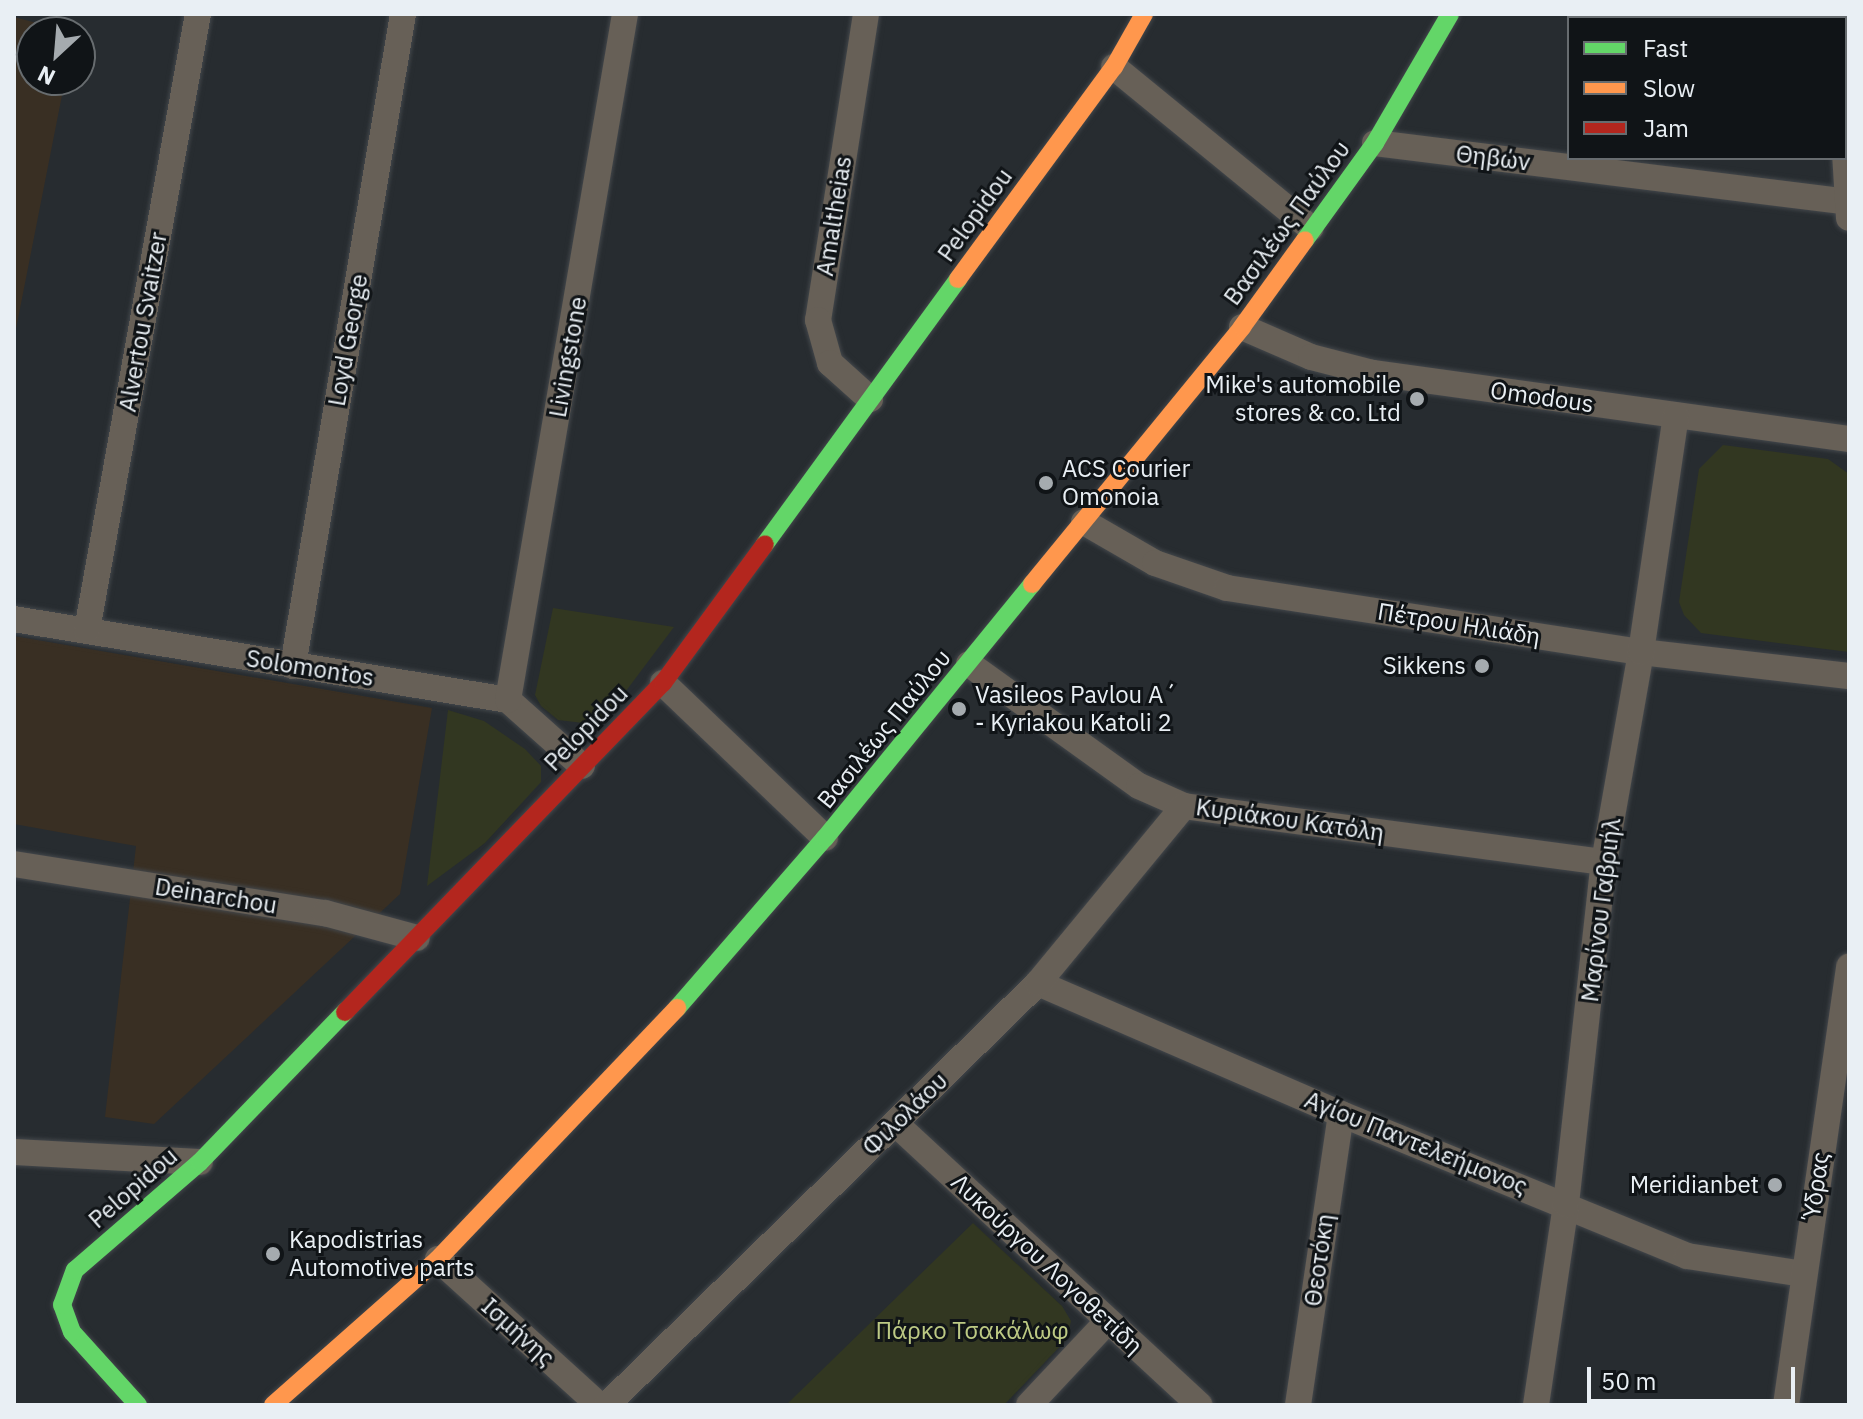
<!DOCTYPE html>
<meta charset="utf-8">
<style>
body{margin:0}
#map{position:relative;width:1863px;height:1419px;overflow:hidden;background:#272c30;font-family:"IBM Plex Sans",sans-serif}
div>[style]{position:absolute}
.industrial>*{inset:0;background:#392f23}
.green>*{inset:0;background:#323721}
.roads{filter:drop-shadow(0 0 2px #43474b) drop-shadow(0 0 2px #43474b)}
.street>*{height:26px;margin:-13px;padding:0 13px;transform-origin:13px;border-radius:13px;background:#676057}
.fast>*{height:18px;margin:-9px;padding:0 9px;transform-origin:9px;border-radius:9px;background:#63d668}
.slow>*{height:18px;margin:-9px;padding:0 9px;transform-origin:9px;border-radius:9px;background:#ff974d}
.jam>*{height:18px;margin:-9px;padding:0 9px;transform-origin:9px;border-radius:9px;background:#b3261e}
.dots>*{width:22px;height:22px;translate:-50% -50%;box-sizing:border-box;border:4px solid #101417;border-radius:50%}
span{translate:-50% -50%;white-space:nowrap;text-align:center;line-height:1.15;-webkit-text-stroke:6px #101417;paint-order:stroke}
.street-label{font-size:24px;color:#e9eff4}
.poi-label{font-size:24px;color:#e9eff4}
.right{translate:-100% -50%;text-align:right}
.left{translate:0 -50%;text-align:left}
.park-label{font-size:24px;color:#bdca84}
.frame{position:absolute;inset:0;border:16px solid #e9eff4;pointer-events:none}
.legend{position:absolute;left:1567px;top:16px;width:280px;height:144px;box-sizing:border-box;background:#101417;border:2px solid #676c6f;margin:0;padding:10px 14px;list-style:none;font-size:24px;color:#e9eff4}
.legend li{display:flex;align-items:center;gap:16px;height:40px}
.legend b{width:40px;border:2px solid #676c6f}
.north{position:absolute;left:16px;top:16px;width:80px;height:80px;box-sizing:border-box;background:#101417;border:2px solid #676c6f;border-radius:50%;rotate:206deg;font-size:22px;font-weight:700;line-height:32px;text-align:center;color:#e9eff4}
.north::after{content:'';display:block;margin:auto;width:28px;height:36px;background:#a5abaf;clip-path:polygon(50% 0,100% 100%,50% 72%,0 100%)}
.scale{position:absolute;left:1587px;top:1367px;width:208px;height:36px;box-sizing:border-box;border:4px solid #e9eff4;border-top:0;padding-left:10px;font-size:24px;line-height:28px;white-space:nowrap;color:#e9eff4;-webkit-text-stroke:6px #101417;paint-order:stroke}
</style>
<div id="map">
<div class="industrial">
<div style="clip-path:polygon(14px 17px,71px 32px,32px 32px,32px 80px,65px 80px,14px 339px)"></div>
<div style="clip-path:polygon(14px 636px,432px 708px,400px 894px,154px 1124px,105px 1117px,136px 846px,14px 824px)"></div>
</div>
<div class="green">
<div style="clip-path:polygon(1723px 445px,1828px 459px,1849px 474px,1849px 652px,1701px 633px,1684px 615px,1679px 602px,1699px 469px)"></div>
<div style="clip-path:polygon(553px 608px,674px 627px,608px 715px,592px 724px,558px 720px,541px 706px,535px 695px)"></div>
<div style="clip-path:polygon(448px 710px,484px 721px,525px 749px,541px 766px,541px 782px,485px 843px,427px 886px)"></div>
<div style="clip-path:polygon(973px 1223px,1062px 1306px,1071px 1321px,1067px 1339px,1004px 1405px,786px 1405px)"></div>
</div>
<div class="roads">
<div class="street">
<div style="left:866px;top:14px;width:310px;rotate:98.9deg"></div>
<div style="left:818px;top:320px;width:45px;rotate:74.4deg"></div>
<div style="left:830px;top:363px;width:54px;rotate:42deg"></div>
<div style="left:1837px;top:14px;width:4px;rotate:90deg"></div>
<div style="left:1114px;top:67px;width:254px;rotate:39.3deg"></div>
<div style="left:1375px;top:143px;width:477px;rotate:7.1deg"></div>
<div style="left:1845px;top:153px;width:65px;rotate:86.5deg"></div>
<div style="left:1242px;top:327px;width:75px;rotate:23.5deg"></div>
<div style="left:1311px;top:357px;width:64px;rotate:14.5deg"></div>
<div style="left:1373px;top:373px;width:481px;rotate:7.9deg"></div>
<div style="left:1084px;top:522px;width:82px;rotate:30deg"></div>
<div style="left:1155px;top:563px;width:76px;rotate:19.1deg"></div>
<div style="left:1227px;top:588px;width:419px;rotate:8.8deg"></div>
<div style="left:1641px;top:652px;width:209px;rotate:6.6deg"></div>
<div style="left:14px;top:619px;width:501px;rotate:9.31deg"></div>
<div style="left:508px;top:700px;width:99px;rotate:41.7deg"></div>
<div style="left:87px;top:630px;width:626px;rotate:-79.79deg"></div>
<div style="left:969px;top:664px;width:209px;rotate:35.7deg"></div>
<div style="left:1139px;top:786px;width:49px;rotate:24deg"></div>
<div style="left:1184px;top:806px;width:424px;rotate:7.6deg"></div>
<div style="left:293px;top:666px;width:661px;rotate:-80.42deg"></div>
<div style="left:663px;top:683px;width:224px;rotate:43.7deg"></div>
<div style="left:508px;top:700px;width:696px;rotate:-80.32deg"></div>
<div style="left:14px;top:864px;width:315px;rotate:9deg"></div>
<div style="left:325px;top:913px;width:95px;rotate:15.2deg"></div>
<div style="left:1038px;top:983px;width:330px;rotate:23.4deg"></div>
<div style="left:1341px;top:1114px;width:374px;rotate:22.3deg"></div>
<div style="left:1687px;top:1256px;width:117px;rotate:8.8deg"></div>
<div style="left:895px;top:1123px;width:415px;rotate:42.8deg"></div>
<div style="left:14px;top:1152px;width:186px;rotate:3.1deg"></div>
<div style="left:438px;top:1259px;width:217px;rotate:42.2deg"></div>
<div style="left:607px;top:1405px;width:603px;rotate:-44.4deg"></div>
<div style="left:1038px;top:983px;width:229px;rotate:-50.5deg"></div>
<div style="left:1029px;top:1405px;width:115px;rotate:-46.8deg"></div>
<div style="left:1298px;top:1405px;width:294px;rotate:-81.6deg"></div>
<div style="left:1536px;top:1405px;width:203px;rotate:-81.5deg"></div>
<div style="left:1566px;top:1204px;width:344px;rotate:-83.7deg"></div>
<div style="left:1604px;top:862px;width:213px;rotate:-80deg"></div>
<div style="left:1641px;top:652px;width:239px;rotate:-81.6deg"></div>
<div style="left:1786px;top:1405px;width:443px;rotate:-81.8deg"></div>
</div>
<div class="fast">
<div style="left:1305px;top:240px;width:120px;rotate:-54.2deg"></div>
<div style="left:1375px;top:143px;width:149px;rotate:-59.8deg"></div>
<div style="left:765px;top:544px;width:328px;rotate:-53.9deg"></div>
<div style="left:677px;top:1008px;width:225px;rotate:-49deg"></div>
<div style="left:825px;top:838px;width:328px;rotate:-50.8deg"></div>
<div style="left:138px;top:1405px;width:98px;rotate:-132.1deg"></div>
<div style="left:72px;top:1332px;width:29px;rotate:-110deg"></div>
<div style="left:62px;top:1305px;width:37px;rotate:-70deg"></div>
<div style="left:75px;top:1270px;width:165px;rotate:-40.8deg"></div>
<div style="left:200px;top:1162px;width:209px;rotate:-46deg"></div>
</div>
<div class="slow">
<div style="left:958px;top:279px;width:263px;rotate:-53.7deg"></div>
<div style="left:1114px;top:67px;width:61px;rotate:-60.5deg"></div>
<div style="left:1032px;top:584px;width:332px;rotate:-50.7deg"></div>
<div style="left:1242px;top:327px;width:107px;rotate:-54.1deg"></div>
<div style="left:273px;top:1405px;width:220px;rotate:-41.5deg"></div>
<div style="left:438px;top:1259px;width:347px;rotate:-46.4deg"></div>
</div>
<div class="jam">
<div style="left:345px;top:1012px;width:458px;rotate:-46deg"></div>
<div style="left:663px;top:683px;width:172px;rotate:-53.7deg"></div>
</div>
</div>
<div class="dots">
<div style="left:1417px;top:399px;background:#a5abaf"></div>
<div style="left:1046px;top:483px;background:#a5abaf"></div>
<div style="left:1482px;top:666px;background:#a5abaf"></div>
<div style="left:959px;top:709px;background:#a5abaf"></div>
<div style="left:1775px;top:1185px;background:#a5abaf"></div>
<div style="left:273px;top:1254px;background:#a5abaf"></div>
</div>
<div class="street-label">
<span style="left:1493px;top:158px;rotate:7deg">Θηβών</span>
<span style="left:975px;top:215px;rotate:-54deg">Pelopidou</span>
<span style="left:834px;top:216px;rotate:-81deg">Amaltheias</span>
<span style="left:1287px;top:223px;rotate:-54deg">Βασιλέως Παύλου</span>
<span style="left:143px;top:322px;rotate:-80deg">Alvertou Svaitzer</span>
<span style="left:348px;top:340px;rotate:-80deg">Loyd George</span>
<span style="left:568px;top:357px;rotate:-80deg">Livingstone</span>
<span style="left:1542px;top:397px;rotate:8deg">Omodous</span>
<span style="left:1459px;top:624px;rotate:9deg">Πέτρου Ηλιάδη</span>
<span style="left:310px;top:668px;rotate:9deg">Solomontos</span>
<span style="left:586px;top:728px;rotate:-46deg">Pelopidou</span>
<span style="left:884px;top:729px;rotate:-51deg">Βασιλέως Παύλου</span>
<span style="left:1290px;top:820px;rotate:8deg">Κυριάκου Κατόλη</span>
<span style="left:216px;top:896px;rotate:9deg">Deinarchou</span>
<span style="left:1601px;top:910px;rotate:-83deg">Μαρίνου Γαβριήλ</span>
<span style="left:905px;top:1114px;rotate:-44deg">Φιλολάου</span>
<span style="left:1416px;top:1143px;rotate:22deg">Αγίου Παντελεήμονος</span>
<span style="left:1816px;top:1186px;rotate:-82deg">Ύδρας</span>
<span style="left:133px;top:1188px;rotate:-41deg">Pelopidou</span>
<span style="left:1319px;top:1260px;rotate:-82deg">Θεοτόκη</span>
<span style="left:1047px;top:1264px;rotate:43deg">Λυκούργου Λογοθετίδη</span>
<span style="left:518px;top:1332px;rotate:42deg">Ισμήνης</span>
</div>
<div class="poi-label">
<span class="right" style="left:1401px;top:399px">Mike's automobile<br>stores &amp; co. Ltd</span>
<span class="left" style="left:1062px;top:483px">ACS Courier<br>Omonoia</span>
<span class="right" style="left:1466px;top:666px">Sikkens</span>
<span class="left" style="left:975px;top:709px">Vasileos Pavlou A´<br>- Kyriakou Katoli 2</span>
<span class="right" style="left:1759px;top:1185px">Meridianbet</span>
<span class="left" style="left:289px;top:1254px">Kapodistrias<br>Automotive parts</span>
</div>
<div class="park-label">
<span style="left:972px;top:1331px">Πάρκο Τσακάλωφ</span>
</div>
<div class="frame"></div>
<ul class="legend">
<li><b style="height:10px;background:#63d668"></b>Fast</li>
<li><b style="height:10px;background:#ff974d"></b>Slow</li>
<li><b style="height:10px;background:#b3261e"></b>Jam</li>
</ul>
<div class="north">N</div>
<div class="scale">50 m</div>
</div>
